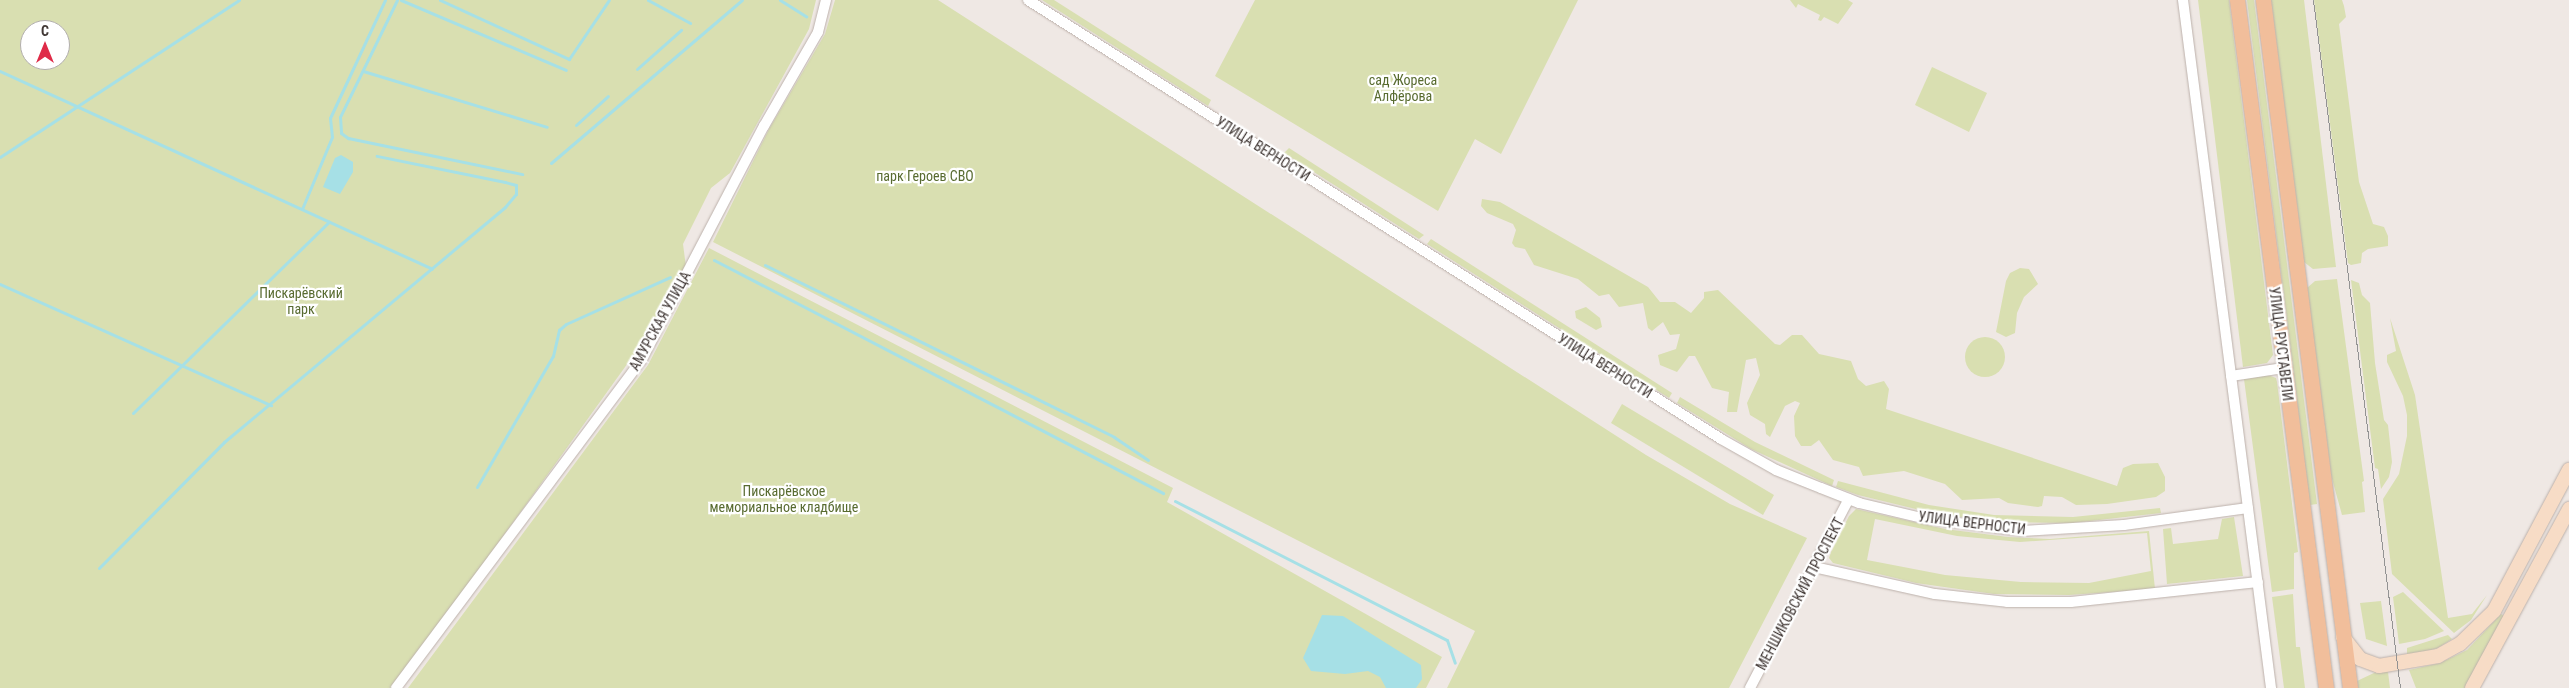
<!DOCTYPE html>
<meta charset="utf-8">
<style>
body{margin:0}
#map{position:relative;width:2569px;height:688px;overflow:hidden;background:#efe8e4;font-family:"Roboto Condensed",sans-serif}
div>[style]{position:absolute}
.green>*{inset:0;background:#d9dfb1}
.round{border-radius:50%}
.water>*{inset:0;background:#a6e0e6}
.stream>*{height:3px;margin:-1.5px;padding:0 1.5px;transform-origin:1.5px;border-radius:1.5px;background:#a6e0e6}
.roads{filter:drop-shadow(0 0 1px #bcb1ab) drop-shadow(0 0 1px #bcb1ab)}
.street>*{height:10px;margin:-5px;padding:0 5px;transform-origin:5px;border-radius:5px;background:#fff}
.secondary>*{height:14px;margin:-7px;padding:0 7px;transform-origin:7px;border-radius:7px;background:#f7dcc6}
.primary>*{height:15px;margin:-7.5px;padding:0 7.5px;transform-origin:7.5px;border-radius:7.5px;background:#f1be9b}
.tram>*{height:1px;margin:-0.5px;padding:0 0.5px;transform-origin:0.5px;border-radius:0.5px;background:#939393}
span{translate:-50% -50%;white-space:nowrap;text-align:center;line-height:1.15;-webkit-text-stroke:4.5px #fff;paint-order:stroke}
.park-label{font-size:14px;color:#586b30}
.street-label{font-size:14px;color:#413835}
.north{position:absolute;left:20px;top:20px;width:50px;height:50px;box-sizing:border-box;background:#fff;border:1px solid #b3afae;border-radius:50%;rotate:0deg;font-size:14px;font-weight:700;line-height:20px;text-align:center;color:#413835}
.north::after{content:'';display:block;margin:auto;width:18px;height:22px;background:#df2b48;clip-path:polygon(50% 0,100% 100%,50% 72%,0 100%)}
</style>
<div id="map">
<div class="green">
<div style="clip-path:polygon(evenodd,0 0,816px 0,809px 29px,730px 173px,711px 188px,683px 244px,686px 267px,638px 349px,394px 688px,0 688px,0 0,30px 30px,60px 30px,60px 60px,30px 60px,30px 30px)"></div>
<div style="clip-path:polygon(835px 0,938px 0,1646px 455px,1730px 504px,1807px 538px,1729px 688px,1447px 688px,1475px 631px,713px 242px,769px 129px,825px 34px)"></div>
<div style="clip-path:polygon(1042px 0,1054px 0,1211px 100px,1208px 106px)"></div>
<div style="clip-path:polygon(1255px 0,1578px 0,1501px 154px,1475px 139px,1438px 211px,1215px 76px)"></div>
<div style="clip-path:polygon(1790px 0,1848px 0,1853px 3px,1838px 24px,1824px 17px,1821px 21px,1818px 20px,1820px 15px,1798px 4px,1796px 8px)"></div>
<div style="clip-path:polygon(2198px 0,2229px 0,2273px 355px,2267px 363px,2243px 367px)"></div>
<div style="clip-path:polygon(2247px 0,2254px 0,2317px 504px,2310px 505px)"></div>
<div style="clip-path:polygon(2271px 0,2304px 0,2336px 267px,2313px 269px,2304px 262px)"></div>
<div style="clip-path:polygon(2314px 0,2342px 0,2344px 6px,2346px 17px,2339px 24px,2359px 182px,2373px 224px,2384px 227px,2388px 236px,2388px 246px,2368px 249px,2362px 253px,2361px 263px,2351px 265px,2348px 263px)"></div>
<div style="clip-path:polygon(1932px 67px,1987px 93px,1969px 132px,1915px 105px)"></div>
<div style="clip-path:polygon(1289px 148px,1424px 235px,1419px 239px,1284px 153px)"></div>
<div style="clip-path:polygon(1482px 199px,1500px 202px,1648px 287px,1660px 302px,1675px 302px,1691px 313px,1704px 298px,1704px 292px,1718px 290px,1775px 344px,1780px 345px,1792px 335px,1802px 335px,1819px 354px,1851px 361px,1858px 379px,1866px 386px,1884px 381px,1889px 389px,1886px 409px,2117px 486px,2123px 468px,2133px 464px,2158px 463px,2165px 477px,2165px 491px,2156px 497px,2107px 504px,2076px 505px,2062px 497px,2044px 496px,2042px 506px,2038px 507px,2008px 503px,1999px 498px,1962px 500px,1945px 484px,1904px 471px,1863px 476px,1859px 467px,1833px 460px,1819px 440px,1811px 446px,1801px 446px,1795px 436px,1794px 416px,1800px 403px,1795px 401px,1785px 406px,1770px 437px,1766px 434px,1765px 424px,1750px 415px,1747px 403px,1760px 375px,1756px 358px,1746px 360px,1737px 412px,1727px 412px,1729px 392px,1712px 388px,1695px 356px,1689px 356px,1677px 372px,1660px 365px,1658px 355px,1676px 349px,1680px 334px,1670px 335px,1663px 322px,1652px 331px,1648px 328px,1643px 303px,1619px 307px,1609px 294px,1599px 296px,1578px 279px,1534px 265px,1525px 249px,1515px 247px,1512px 243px,1516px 230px,1513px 224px,1487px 213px,1481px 206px)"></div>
<div style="clip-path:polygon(1431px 239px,1672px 393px,1669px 398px,1427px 244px)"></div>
<div style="clip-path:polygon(709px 248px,1173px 488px,1167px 502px,1442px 657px,1426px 688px,408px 688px,648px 365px)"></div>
<div style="clip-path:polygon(2020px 268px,2029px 269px,2038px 284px,2024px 297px,2017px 313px,2015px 333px,2006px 337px,1996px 332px,2006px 281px,2010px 273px)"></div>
<div style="clip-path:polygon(2337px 279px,2364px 481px,2362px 482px,2365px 512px,2342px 515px,2331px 475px,2307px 288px,2315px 281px)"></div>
<div style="clip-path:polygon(2351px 280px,2359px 283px,2362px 295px,2370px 303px,2375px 363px,2384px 420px,2388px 425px,2392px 462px,2389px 477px,2381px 489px,2378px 469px,2375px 468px)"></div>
<div style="clip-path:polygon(1586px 307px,1600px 318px,1602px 327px,1596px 330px,1576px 318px,1575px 311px)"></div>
<div style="clip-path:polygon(2390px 318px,2415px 395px,2448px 618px,2472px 614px,2487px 595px,2471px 620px,2454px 633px,2392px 574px,2383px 499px,2399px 474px,2407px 436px,2407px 415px,2403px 396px,2387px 362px,2387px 355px,2396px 351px)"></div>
<div class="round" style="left:1965px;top:337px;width:40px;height:40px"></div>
<div style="clip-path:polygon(2268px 375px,2276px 378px,2277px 382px,2298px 552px,2294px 553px,2294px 589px,2272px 592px,2244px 379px)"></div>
<div style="clip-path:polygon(1680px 397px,1755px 442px,1834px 480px,1832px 486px,1751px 449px,1677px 403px)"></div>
<div style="clip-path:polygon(1622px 404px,1774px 495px,1763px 515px,1611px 423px)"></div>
<div style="clip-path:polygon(1838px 481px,1929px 505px,1994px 515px,2073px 517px,2160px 508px,2161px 513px,2072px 523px,1994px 522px,1928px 512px,1858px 495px,1836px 487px)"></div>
<div style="clip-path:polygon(evenodd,1856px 509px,1945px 529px,2008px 537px,2050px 539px,2149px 531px,2155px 589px,2069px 595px,1994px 594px,1916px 583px,1833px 563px,1829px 558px,1831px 552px,1849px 516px,1856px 509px,1875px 519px,1957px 536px,2020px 542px,2147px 533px,2151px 571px,2089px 583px,2021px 582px,1945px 575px,1867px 560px,1875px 519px)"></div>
<div style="clip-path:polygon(2234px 517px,2243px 576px,2167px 584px,2163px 529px,2171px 528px,2173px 544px,2218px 539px,2222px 519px)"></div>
<div style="clip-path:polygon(2403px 592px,2444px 631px,2425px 639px,2399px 644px,2393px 597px)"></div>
<div style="clip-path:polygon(2293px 594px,2296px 647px,2300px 647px,2305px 688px,2284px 688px,2272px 597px)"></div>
<div style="clip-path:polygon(2381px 601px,2387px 646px,2366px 639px,2360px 603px)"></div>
<div style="clip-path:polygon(2501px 614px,2504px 616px,2465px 688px,2416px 688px,2409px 670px,2440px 663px,2467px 650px)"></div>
<div style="clip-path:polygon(2448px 635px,2452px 639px,2438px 648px,2407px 657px,2407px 648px)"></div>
<div style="clip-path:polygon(2376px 672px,2388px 672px,2390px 688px,2358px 688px,2357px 681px)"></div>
</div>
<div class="water">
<div style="clip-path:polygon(341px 155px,353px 162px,353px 172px,340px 194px,323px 187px,335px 158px)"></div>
<div style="clip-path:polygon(1322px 615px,1343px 616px,1421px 665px,1422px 679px,1416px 688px,1386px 688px,1380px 677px,1368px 671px,1345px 674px,1311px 671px,1303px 658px)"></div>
</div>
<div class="stream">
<div style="left:397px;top:0;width:130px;rotate:116deg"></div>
<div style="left:340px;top:117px;width:16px;rotate:86deg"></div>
<div style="left:341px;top:133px;width:9px;rotate:36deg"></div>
<div style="left:348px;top:138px;width:178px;rotate:11.7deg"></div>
<div style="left:401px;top:0;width:179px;rotate:23deg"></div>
<div style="left:440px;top:0;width:142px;rotate:24.6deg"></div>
<div style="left:569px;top:59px;width:71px;rotate:-55.9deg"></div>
<div style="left:648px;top:0;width:48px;rotate:28.7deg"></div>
<div style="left:780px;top:0;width:31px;rotate:32deg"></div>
<div style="left:637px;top:69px;width:59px;rotate:-41.6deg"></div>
<div style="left:0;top:71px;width:475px;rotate:24.6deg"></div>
<div style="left:363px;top:71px;width:192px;rotate:16.9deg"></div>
<div style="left:576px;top:125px;width:43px;rotate:-42.2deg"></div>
<div style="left:0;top:157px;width:286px;rotate:-33.3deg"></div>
<div style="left:551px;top:163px;width:251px;rotate:-40.5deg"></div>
<div style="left:302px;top:209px;width:78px;rotate:-67.4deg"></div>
<div style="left:332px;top:137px;width:19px;rotate:-96deg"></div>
<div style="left:330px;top:118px;width:130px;rotate:-65deg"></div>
<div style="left:714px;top:260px;width:506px;rotate:27.43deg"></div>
<div style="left:765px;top:265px;width:389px;rotate:26.2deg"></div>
<div style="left:1114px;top:437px;width:41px;rotate:34.1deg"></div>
<div style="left:0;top:284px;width:297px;rotate:24.1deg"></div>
<div style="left:133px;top:413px;width:274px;rotate:-44.3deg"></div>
<div style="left:477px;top:487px;width:151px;rotate:-59.9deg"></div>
<div style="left:553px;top:356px;width:27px;rotate:-77deg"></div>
<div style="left:559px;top:330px;width:9px;rotate:-41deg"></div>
<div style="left:566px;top:324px;width:114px;rotate:-24.3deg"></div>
<div style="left:1175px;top:501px;width:305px;rotate:27.1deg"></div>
<div style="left:1447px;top:640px;width:24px;rotate:71deg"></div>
<div style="left:99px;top:568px;width:177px;rotate:-45.2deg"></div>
<div style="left:224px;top:442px;width:366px;rotate:-39.9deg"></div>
<div style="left:505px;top:207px;width:17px;rotate:-50deg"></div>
<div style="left:516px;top:194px;width:9px;rotate:-90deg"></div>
<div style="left:516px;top:185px;width:11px;rotate:-165deg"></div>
<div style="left:505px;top:182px;width:131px;rotate:-168.5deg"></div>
</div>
<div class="roads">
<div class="street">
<div style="left:1028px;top:0;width:820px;rotate:32.35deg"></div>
<div style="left:1721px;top:439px;width:63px;rotate:29.4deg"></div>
<div style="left:1776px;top:470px;width:48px;rotate:21.8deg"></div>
<div style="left:1821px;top:488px;width:41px;rotate:21.5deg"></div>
<div style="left:1859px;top:503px;width:69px;rotate:13.4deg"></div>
<div style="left:1926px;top:519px;width:97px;rotate:7.1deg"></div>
<div style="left:2022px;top:531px;width:102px;rotate:-3.4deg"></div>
<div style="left:2124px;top:525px;width:125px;rotate:-7.8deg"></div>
<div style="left:2183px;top:0;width:694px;rotate:82.71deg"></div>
<div style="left:2231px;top:376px;width:53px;rotate:-8.7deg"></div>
<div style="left:1814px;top:567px;width:124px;rotate:12.6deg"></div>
<div style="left:1935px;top:594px;width:72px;rotate:6.3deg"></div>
<div style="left:2007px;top:602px;width:64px"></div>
<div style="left:2071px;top:602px;width:188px;rotate:-6.1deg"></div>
<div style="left:396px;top:688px;width:411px;rotate:-53.2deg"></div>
<div style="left:642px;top:359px;width:263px;rotate:-62.4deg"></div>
<div style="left:764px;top:126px;width:108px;rotate:-60.1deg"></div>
<div style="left:818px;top:32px;width:33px;rotate:-76deg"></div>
<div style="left:1750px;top:688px;width:213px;rotate:-62.4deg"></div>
</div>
<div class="secondary">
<div style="left:2343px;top:637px;width:28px;rotate:52deg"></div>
<div style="left:2360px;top:659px;width:20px;rotate:20deg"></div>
<div style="left:2379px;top:666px;width:60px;rotate:-9.6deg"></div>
<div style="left:2438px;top:656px;width:25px;rotate:-29deg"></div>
<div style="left:2460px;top:644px;width:47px;rotate:-44.1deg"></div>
<div style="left:2494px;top:611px;width:160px;rotate:-62deg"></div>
<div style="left:2472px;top:688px;width:204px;rotate:-61.5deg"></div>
</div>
<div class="primary">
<div style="left:2237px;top:0;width:694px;rotate:82.63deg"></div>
<div style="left:2263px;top:0;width:693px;rotate:82.79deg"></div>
</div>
</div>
<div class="tram">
<div style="left:2313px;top:0;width:693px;rotate:82.79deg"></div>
</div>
<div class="park-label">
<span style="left:1403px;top:88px">сад Жореса<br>Алфёрова</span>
<span style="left:925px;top:176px">парк Героев СВО</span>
<span style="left:301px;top:301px">Пискарёвский<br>парк</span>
<span style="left:784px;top:499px">Пискарёвское<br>мемориальное кладбище</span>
</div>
<div class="street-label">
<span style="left:1263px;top:149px;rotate:32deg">УЛИЦА ВЕРНОСТИ</span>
<span style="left:660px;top:321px;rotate:-61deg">АМУРСКАЯ УЛИЦА</span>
<span style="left:2281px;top:344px;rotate:83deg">УЛИЦА РУСТАВЕЛИ</span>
<span style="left:1605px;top:366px;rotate:32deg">УЛИЦА ВЕРНОСТИ</span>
<span style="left:1972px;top:523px;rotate:7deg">УЛИЦА ВЕРНОСТИ</span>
<span style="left:1800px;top:594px;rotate:-62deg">МЕНШИКОВСКИЙ ПРОСПЕКТ</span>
</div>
<div class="north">С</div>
</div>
